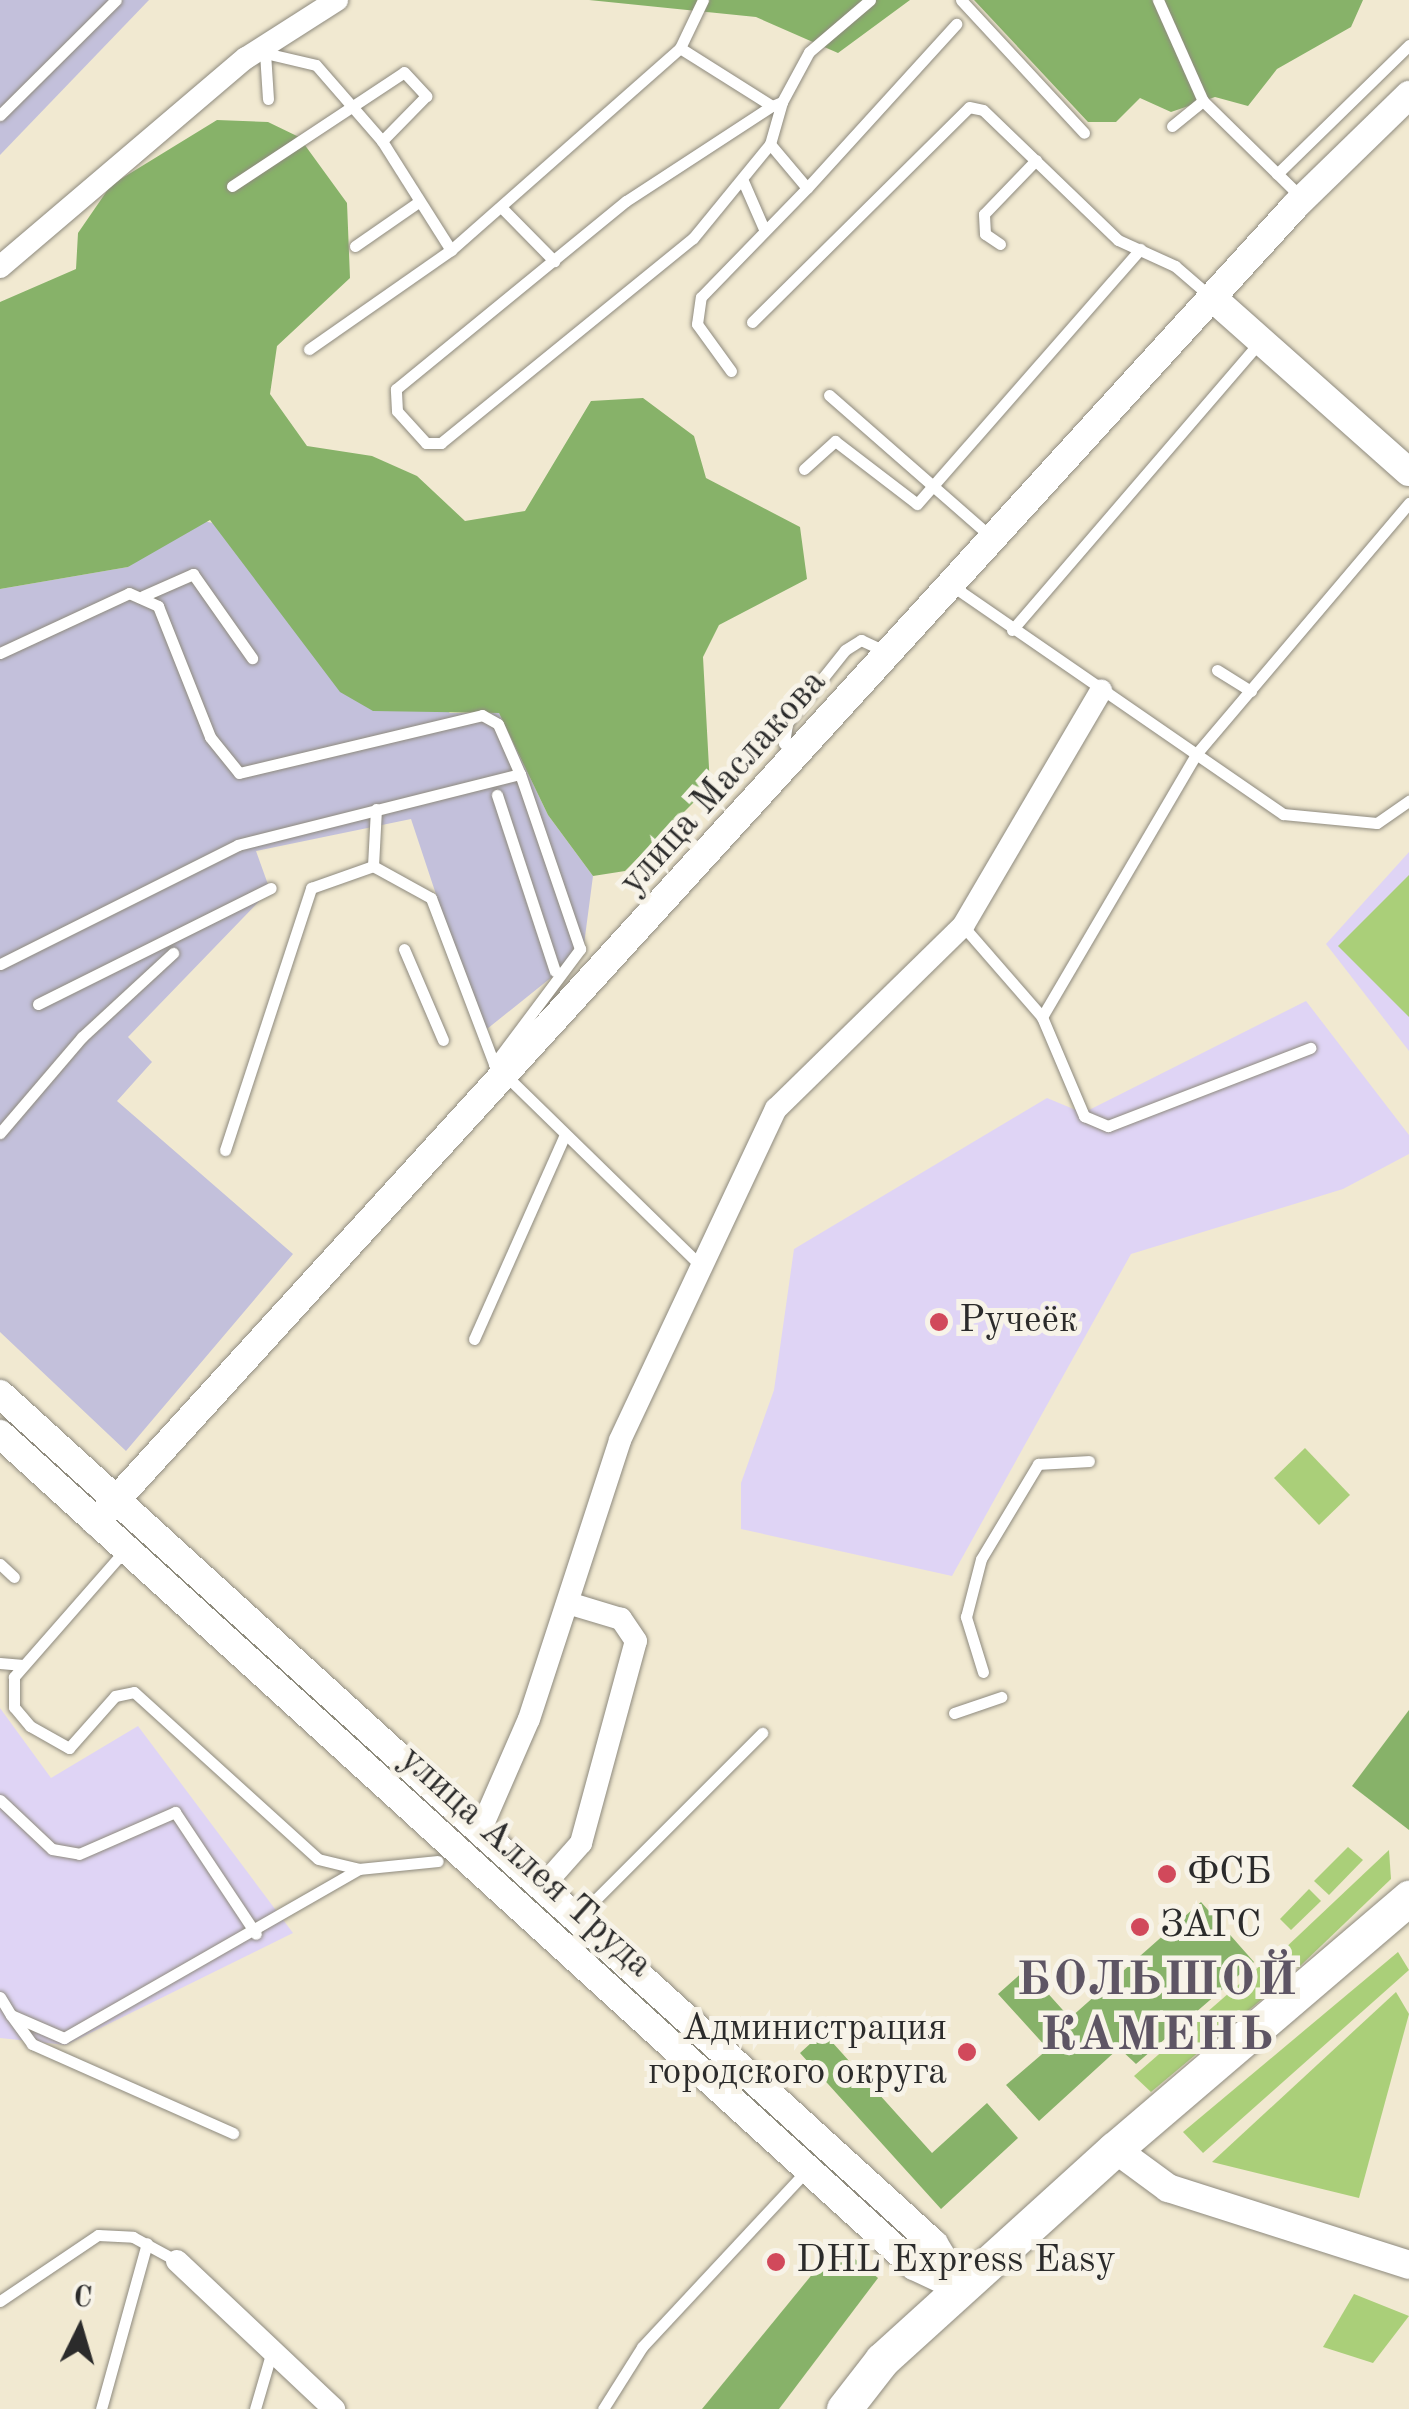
<!DOCTYPE html>
<meta charset="utf-8">
<style>
body{margin:0}
#map{position:relative;width:1409px;height:2409px;overflow:hidden;background:#f1e9d1;font-family:"Old Standard TT",serif}
div>[style]{position:absolute}
.built>*{inset:0;background:#dfd4f5}
.industrial>*{inset:0;background:#c3c0db}
.green>*{inset:0;background:#aacf79}
.forest>*{inset:0;background:#87b269}
.roads{filter:drop-shadow(0 0 2px #8e8a7e) drop-shadow(0 0 2px #8e8a7e)}
.service>*{height:11px;margin:-5.5px;padding:0 5.5px;transform-origin:5.5px;border-radius:5.5px;background:#fff}
.minor>*{height:22px;margin:-11px;padding:0 11px;transform-origin:11px;border-radius:11px;background:#fff}
.tertiary>*{height:28px;margin:-14px;padding:0 14px;transform-origin:14px;border-radius:14px;background:#fff}
.primary>*{height:35px;margin:-17.5px;padding:0 17.5px;transform-origin:17.5px;border-radius:17.5px;background:#fff}
.dots>*{width:28px;height:28px;translate:-50% -50%;box-sizing:border-box;border:5px solid #f7f3e8;border-radius:50%}
span{translate:-50% -50%;white-space:nowrap;text-align:center;line-height:1.15;-webkit-text-stroke:10px #f7f3e8;paint-order:stroke}
.street-label{font-size:38px;color:#2b2b2b}
.poi-label{font-size:38px;color:#2b2b2b}
.left{translate:0 -50%;text-align:left}
.right{translate:-100% -50%;text-align:right}
.district-label{font-size:48px;color:#5e5564;font-weight:700;letter-spacing:2.5px}
.north{position:absolute;left:30px;top:2279px;width:100px;height:100px;-webkit-text-stroke:8px #f7f3e8;paint-order:stroke;rotate:5deg;font-size:28px;font-weight:700;line-height:40px;text-align:center;color:#2b2b2b}
.north::after{content:'';display:block;margin:auto;width:35px;height:45px;background:#2b2b2b;clip-path:polygon(50% 0,100% 100%,50% 72%,0 100%)}
</style>
<div id="map">
<div class="built">
<div style="clip-path:polygon(1409px 852px,1409px 1051px,1326px 944px)"></div>
<div style="clip-path:polygon(1306px 1001px,1409px 1135px,1409px 1154px,1343px 1189px,1131px 1254px,952px 1576px,741px 1529px,741px 1483px,774px 1390px,794px 1249px,1047px 1098px,1083px 1113px)"></div>
<div style="clip-path:polygon(0 1708px,51px 1778px,138px 1726px,293px 1933px,66px 2045px,0 2038px)"></div>
</div>
<div class="industrial">
<div style="clip-path:polygon(0 0,149px 0,0 155px)"></div>
<div style="clip-path:polygon(198px 520px,218px 524px,450px 713px,499px 713px,548px 815px,593px 876px,583px 952px,482px 1033px,411px 819px,256px 851px,270px 890px,128px 1037px,152px 1062px,117px 1101px,293px 1254px,126px 1451px,0 1332px,0 589px,128px 567px)"></div>
</div>
<div class="green">
<div style="clip-path:polygon(1409px 875px,1409px 1017px,1338px 946px)"></div>
<div style="clip-path:polygon(1305px 1448px,1350px 1495px,1319px 1525px,1274px 1478px)"></div>
<div style="clip-path:polygon(137px 1537px,414px 1789px,410px 1793px,133px 1541px)"></div>
<div style="clip-path:polygon(1348px 1847px,1363px 1860px,1329px 1895px,1314px 1881px)"></div>
<div style="clip-path:polygon(1389px 1850px,1391px 1879px,1298px 1968px,1281px 1952px)"></div>
<div style="clip-path:polygon(486px 1855px,848px 2183px,845px 2187px,482px 1859px)"></div>
<div style="clip-path:polygon(1309px 1889px,1321px 1901px,1291px 1930px,1280px 1919px)"></div>
<div style="clip-path:polygon(1398px 1952px,1409px 1970px,1203px 2153px,1183px 2132px)"></div>
<div style="clip-path:polygon(1261px 1965px,1267px 1995px,1151px 2092px,1134px 2076px)"></div>
<div style="clip-path:polygon(1396px 1992px,1409px 2014px,1359px 2198px,1212px 2162px)"></div>
<div style="clip-path:polygon(1354px 2294px,1409px 2316px,1373px 2363px,1323px 2347px)"></div>
</div>
<div class="forest">
<div style="clip-path:polygon(589px 0,910px 0,838px 53px,756px 17px)"></div>
<div style="clip-path:polygon(974px 0,1363px 0,1351px 27px,1277px 69px,1248px 106px,1215px 97px,1171px 112px,1140px 98px,1116px 122px,1088px 122px)"></div>
<div style="clip-path:polygon(217px 120px,268px 122px,299px 137px,347px 203px,350px 278px,277px 346px,270px 394px,307px 446px,372px 456px,417px 476px,465px 521px,525px 511px,591px 401px,643px 398px,694px 436px,706px 478px,800px 527px,807px 579px,719px 625px,703px 657px,710px 786px,625px 871px,593px 876px,548px 815px,499px 713px,373px 711px,340px 692px,210px 520px,128px 567px,0 589px,0 302px,76px 269px,78px 233px,111px 185px)"></div>
<div style="clip-path:polygon(1409px 1710px,1409px 1830px,1352px 1786px)"></div>
<div style="clip-path:polygon(1201px 1902px,1254px 1962px,1136px 2064px,1119px 2048px,1039px 2121px,1006px 2085px,1048px 2049px,998px 1994px,1026px 1969px,1070px 2018px)"></div>
<div style="clip-path:polygon(823px 2032px,932px 2153px,987px 2103px,1018px 2138px,941px 2209px,800px 2053px)"></div>
<div style="clip-path:polygon(837px 2244px,878px 2278px,779px 2409px,702px 2409px)"></div>
</div>
<div class="roads">
<div class="service">
<div style="left:870px;top:0;width:80px;rotate:139.6deg"></div>
<div style="left:809px;top:52px;width:57px;rotate:118.4deg"></div>
<div style="left:782px;top:102px;width:44px;rotate:105.9deg"></div>
<div style="left:770px;top:144px;width:57px;rotate:49.9deg"></div>
<div style="left:807px;top:188px;width:222px;rotate:-47.7deg"></div>
<div style="left:961px;top:0;width:181px;rotate:47.2deg"></div>
<div style="left:1158px;top:0;width:111px;rotate:66deg"></div>
<div style="left:1203px;top:101px;width:140px;rotate:44.4deg"></div>
<div style="left:680px;top:48px;width:53px;rotate:-64.4deg"></div>
<div style="left:268px;top:99px;width:46px;rotate:-93.7deg"></div>
<div style="left:265px;top:53px;width:52px;rotate:13.2deg"></div>
<div style="left:316px;top:65px;width:101px;rotate:49deg"></div>
<div style="left:382px;top:141px;width:129px;rotate:57.7deg"></div>
<div style="left:0;top:115px;width:163px;rotate:-44.8deg"></div>
<div style="left:1172px;top:126px;width:40px;rotate:-39deg"></div>
<div style="left:770px;top:144px;width:122px;rotate:129.3deg"></div>
<div style="left:693px;top:238px;width:325px;rotate:140.9deg"></div>
<div style="left:441px;top:443px;width:15px;rotate:180deg"></div>
<div style="left:426px;top:443px;width:43px;rotate:-132.2deg"></div>
<div style="left:397px;top:411px;width:22px;rotate:-93deg"></div>
<div style="left:396px;top:389px;width:297px;rotate:-39.3deg"></div>
<div style="left:626px;top:201px;width:174px;rotate:-33.1deg"></div>
<div style="left:1277px;top:174px;width:185px;rotate:-44.3deg"></div>
<div style="left:743px;top:181px;width:52px;rotate:66.4deg"></div>
<div style="left:232px;top:186px;width:206px;rotate:-33.5deg"></div>
<div style="left:404px;top:72px;width:33px;rotate:47deg"></div>
<div style="left:426px;top:96px;width:63px;rotate:134.4deg"></div>
<div style="left:501px;top:207px;width:76px;rotate:45.5deg"></div>
<div style="left:1000px;top:244px;width:18px;rotate:-146deg"></div>
<div style="left:985px;top:234px;width:20px;rotate:-93deg"></div>
<div style="left:984px;top:214px;width:75px;rotate:-46.1deg"></div>
<div style="left:355px;top:246px;width:75px;rotate:-34.7deg"></div>
<div style="left:752px;top:322px;width:305px;rotate:-44.7deg"></div>
<div style="left:969px;top:107px;width:14px;rotate:12deg"></div>
<div style="left:983px;top:110px;width:187px;rotate:43.9deg"></div>
<div style="left:1118px;top:240px;width:63px;rotate:24.5deg"></div>
<div style="left:1175px;top:266px;width:48px;rotate:40.7deg"></div>
<div style="left:309px;top:349px;width:173px;rotate:-34.9deg"></div>
<div style="left:451px;top:250px;width:305px;rotate:-41.4deg"></div>
<div style="left:680px;top:48px;width:109px;rotate:32.2deg"></div>
<div style="left:772px;top:106px;width:11px;rotate:-22deg"></div>
<div style="left:731px;top:371px;width:58px;rotate:-125.9deg"></div>
<div style="left:697px;top:324px;width:27px;rotate:-82deg"></div>
<div style="left:701px;top:297px;width:152px;rotate:-45.8deg"></div>
<div style="left:829px;top:395px;width:215px;rotate:41.2deg"></div>
<div style="left:804px;top:469px;width:42px;rotate:-42.1deg"></div>
<div style="left:835px;top:441px;width:103px;rotate:37.5deg"></div>
<div style="left:917px;top:504px;width:339px;rotate:-48.8deg"></div>
<div style="left:954px;top:587px;width:400px;rotate:34.6deg"></div>
<div style="left:1283px;top:814px;width:94px;rotate:5.5deg"></div>
<div style="left:1377px;top:823px;width:39px;rotate:-35deg"></div>
<div style="left:143px;top:596px;width:55px;rotate:-23.7deg"></div>
<div style="left:193px;top:574px;width:103px;rotate:54.9deg"></div>
<div style="left:1012px;top:630px;width:382px;rotate:-49.3deg"></div>
<div style="left:0;top:653px;width:142px;rotate:-24.9deg"></div>
<div style="left:129px;top:593px;width:32px;rotate:24deg"></div>
<div style="left:158px;top:606px;width:141px;rotate:68.3deg"></div>
<div style="left:210px;top:737px;width:46px;rotate:51.1deg"></div>
<div style="left:239px;top:773px;width:250px;rotate:-13.4deg"></div>
<div style="left:482px;top:715px;width:18px;rotate:29deg"></div>
<div style="left:498px;top:724px;width:55px;rotate:66.3deg"></div>
<div style="left:520px;top:774px;width:291px;rotate:165.9deg"></div>
<div style="left:238px;top:845px;width:266px;rotate:153.4deg"></div>
<div style="left:1217px;top:670px;width:40px;rotate:32deg"></div>
<div style="left:795px;top:755px;width:16px;rotate:-133deg"></div>
<div style="left:784px;top:743px;width:20px;rotate:-81deg"></div>
<div style="left:787px;top:723px;width:93px;rotate:-51.5deg"></div>
<div style="left:845px;top:650px;width:19px;rotate:-32deg"></div>
<div style="left:861px;top:640px;width:26px;rotate:25deg"></div>
<div style="left:497px;top:795px;width:185px;rotate:71.8deg"></div>
<div style="left:373px;top:866px;width:66px;rotate:28.9deg"></div>
<div style="left:431px;top:898px;width:178px;rotate:69.2deg"></div>
<div style="left:494px;top:1064px;width:291px;rotate:44.3deg"></div>
<div style="left:963px;top:926px;width:121px;rotate:49deg"></div>
<div style="left:1042px;top:1017px;width:108px;rotate:67deg"></div>
<div style="left:1084px;top:1116px;width:26px;rotate:23deg"></div>
<div style="left:1108px;top:1126px;width:217px;rotate:-21.1deg"></div>
<div style="left:404px;top:949px;width:99px;rotate:66.8deg"></div>
<div style="left:38px;top:1004px;width:260px;rotate:-26.5deg"></div>
<div style="left:1042px;top:1017px;width:306px;rotate:-59.6deg"></div>
<div style="left:1197px;top:753px;width:328px;rotate:-49.7deg"></div>
<div style="left:494px;top:1064px;width:144px;rotate:-53.2deg"></div>
<div style="left:580px;top:949px;width:185px;rotate:-108.9deg"></div>
<div style="left:0;top:1133px;width:126px;rotate:-49.5deg"></div>
<div style="left:82px;top:1037px;width:124px;rotate:-42.7deg"></div>
<div style="left:225px;top:1150px;width:276px;rotate:-71.8deg"></div>
<div style="left:311px;top:888px;width:66px;rotate:-19.5deg"></div>
<div style="left:373px;top:866px;width:57px;rotate:-87deg"></div>
<div style="left:474px;top:1339px;width:221px;rotate:-66deg"></div>
<div style="left:125px;top:1550px;width:169px;rotate:131.2deg"></div>
<div style="left:14px;top:1677px;width:30px;rotate:90deg"></div>
<div style="left:14px;top:1707px;width:25px;rotate:50deg"></div>
<div style="left:30px;top:1726px;width:45px;rotate:29.4deg"></div>
<div style="left:69px;top:1748px;width:69px;rotate:-48.5deg"></div>
<div style="left:115px;top:1696px;width:19px;rotate:-12deg"></div>
<div style="left:134px;top:1692px;width:248px;rotate:42.2deg"></div>
<div style="left:318px;top:1859px;width:42px;rotate:13.7deg"></div>
<div style="left:359px;top:1869px;width:79px;rotate:-5.8deg"></div>
<div style="left:0;top:1564px;width:19px;rotate:43deg"></div>
<div style="left:0;top:1663px;width:23px;rotate:5deg"></div>
<div style="left:983px;top:1672px;width:58px;rotate:-107.2deg"></div>
<div style="left:966px;top:1617px;width:60px;rotate:-75.5deg"></div>
<div style="left:981px;top:1559px;width:111px;rotate:-59deg"></div>
<div style="left:1038px;top:1464px;width:51px;rotate:-3.4deg"></div>
<div style="left:954px;top:1713px;width:50px;rotate:-18.8deg"></div>
<div style="left:0;top:1800px;width:71px;rotate:43.3deg"></div>
<div style="left:52px;top:1849px;width:27px;rotate:10deg"></div>
<div style="left:79px;top:1854px;width:105px;rotate:-23.6deg"></div>
<div style="left:175px;top:1812px;width:146px;rotate:56.4deg"></div>
<div style="left:577px;top:1918px;width:262px;rotate:-45deg"></div>
<div style="left:0;top:1997px;width:21px;rotate:59deg"></div>
<div style="left:11px;top:2015px;width:58px;rotate:23.5deg"></div>
<div style="left:64px;top:2038px;width:340px;rotate:-29.8deg"></div>
<div style="left:11px;top:2015px;width:36px;rotate:54deg"></div>
<div style="left:32px;top:2044px;width:220px;rotate:23.9deg"></div>
<div style="left:0;top:2301px;width:118px;rotate:-34deg"></div>
<div style="left:98px;top:2235px;width:35px;rotate:3deg"></div>
<div style="left:133px;top:2237px;width:50px;rotate:28.6deg"></div>
<div style="left:101px;top:2409px;width:172px;rotate:-74.5deg"></div>
<div style="left:255px;top:2409px;width:60px;rotate:-73.7deg"></div>
<div style="left:603px;top:2409px;width:73px;rotate:-57.8deg"></div>
<div style="left:642px;top:2347px;width:243px;rotate:-47deg"></div>
</div>
<div class="minor">
<div style="left:0;top:267px;width:323px;rotate:-40.4deg"></div>
<div style="left:246px;top:58px;width:108px;rotate:-32.5deg"></div>
<div style="left:480px;top:1831px;width:122px;rotate:-66.4deg"></div>
<div style="left:529px;top:1719px;width:293px;rotate:-71.9deg"></div>
<div style="left:620px;top:1440px;width:366px;rotate:-64.8deg"></div>
<div style="left:776px;top:1109px;width:262px;rotate:-44.4deg"></div>
<div style="left:963px;top:926px;width:273px;rotate:-59.6deg"></div>
<div style="left:542px;top:1887px;width:59px;rotate:-48.4deg"></div>
<div style="left:581px;top:1843px;width:209px;rotate:-74.8deg"></div>
<div style="left:636px;top:1641px;width:27px;rotate:-124deg"></div>
<div style="left:621px;top:1619px;width:55px;rotate:-163.2deg"></div>
<div style="left:177px;top:2261px;width:216px;rotate:43.3deg"></div>
</div>
<div class="tertiary">
<div style="left:1215px;top:300px;width:259px;rotate:41.6deg"></div>
<div style="left:0;top:1394px;width:1263px;rotate:42.3deg"></div>
<div style="left:934px;top:2244px;width:52px;rotate:58.5deg"></div>
<div style="left:0;top:1434px;width:1236px;rotate:42.31deg"></div>
<div style="left:914px;top:2266px;width:52px;rotate:25.1deg"></div>
<div style="left:96px;top:1522px;width:1782px;rotate:-47.66deg"></div>
<div style="left:1296px;top:205px;width:158px;rotate:-44.2deg"></div>
<div style="left:1115px;top:2149px;width:66px;rotate:36.3deg"></div>
<div style="left:1168px;top:2188px;width:253px;rotate:17.7deg"></div>
</div>
<div class="primary">
<div style="left:844px;top:2409px;width:62px;rotate:-52.2deg"></div>
<div style="left:882px;top:2360px;width:314px;rotate:-42.2deg"></div>
<div style="left:1115px;top:2149px;width:387px;rotate:-40.5deg"></div>
</div>
</div>
<div class="dots">
<div style="left:939px;top:1322px;background:#d1495b"></div>
<div style="left:1167px;top:1874px;background:#d1495b"></div>
<div style="left:1140px;top:1927px;background:#d1495b"></div>
<div style="left:967px;top:2052px;background:#d1495b"></div>
<div style="left:776px;top:2262px;background:#d1495b"></div>
</div>
<div class="street-label">
<span style="left:724px;top:783px;rotate:-48deg">улица Маслакова</span>
<span style="left:525px;top:1863px;rotate:42deg">улица Аллея Труда</span>
</div>
<div class="poi-label">
<span class="left" style="left:959px;top:1322px">Ручеёк</span>
<span class="left" style="left:1187px;top:1874px">ФСБ</span>
<span class="left" style="left:1160px;top:1927px">ЗАГС</span>
<span class="right" style="left:947px;top:2052px">Администрация<br>городского округа</span>
<span class="left" style="left:796px;top:2262px">DHL Express Easy</span>
</div>
<div class="district-label">
<span style="left:1158px;top:2009px">БОЛЬШОЙ<br>КАМЕНЬ</span>
</div>
<div class="north">С</div>
</div>
